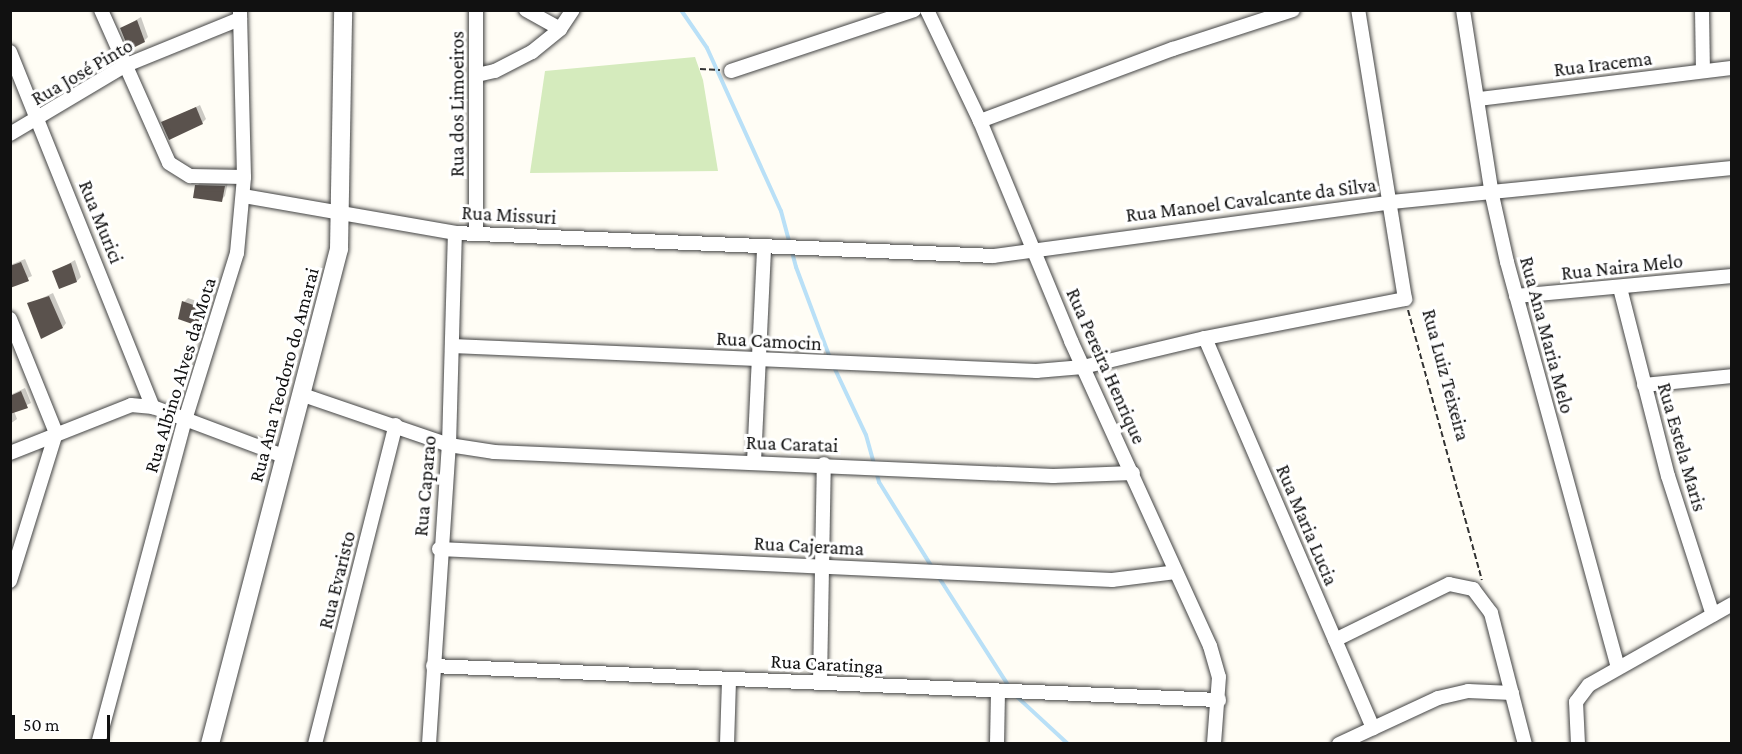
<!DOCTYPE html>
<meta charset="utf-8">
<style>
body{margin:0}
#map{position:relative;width:1742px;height:754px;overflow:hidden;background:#fffdf5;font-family:"Crimson Pro",serif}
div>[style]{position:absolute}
.green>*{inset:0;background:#d5ebbd}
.shadow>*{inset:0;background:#0003}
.stream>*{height:4px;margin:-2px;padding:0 2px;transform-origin:2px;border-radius:2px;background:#b9e0f7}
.building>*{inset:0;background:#5a524d}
.path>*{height:2px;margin-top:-1px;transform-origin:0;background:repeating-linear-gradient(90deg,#333 0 6px,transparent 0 9px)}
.roads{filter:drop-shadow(0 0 2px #444) drop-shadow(0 0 2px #444)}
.minor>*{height:14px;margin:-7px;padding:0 7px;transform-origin:7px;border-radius:7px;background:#fff}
.tertiary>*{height:18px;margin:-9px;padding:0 9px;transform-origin:9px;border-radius:9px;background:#fff}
span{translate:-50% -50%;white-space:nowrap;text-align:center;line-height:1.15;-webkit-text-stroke:6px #fff;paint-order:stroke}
.street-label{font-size:20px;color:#111}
.frame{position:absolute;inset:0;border:12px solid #111;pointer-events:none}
.scale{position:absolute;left:12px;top:715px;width:98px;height:27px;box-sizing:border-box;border:3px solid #111;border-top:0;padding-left:8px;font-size:18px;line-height:21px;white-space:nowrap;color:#111;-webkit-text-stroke:4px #fff;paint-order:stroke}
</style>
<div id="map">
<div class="green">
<div style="clip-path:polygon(695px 57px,703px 80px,718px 171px,530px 173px,545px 71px)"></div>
</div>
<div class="shadow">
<div style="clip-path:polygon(141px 17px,148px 37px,144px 41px,121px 29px)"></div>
<div style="clip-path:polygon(200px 105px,206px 119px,202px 123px,163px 123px)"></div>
<div style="clip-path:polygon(201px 182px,228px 182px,225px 196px,221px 200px,197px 186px)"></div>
<div style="clip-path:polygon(25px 259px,32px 276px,10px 286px,10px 265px)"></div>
<div style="clip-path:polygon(75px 260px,81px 277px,77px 281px,54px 272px)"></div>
<div style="clip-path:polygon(53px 293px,66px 323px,63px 327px,29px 304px)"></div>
<div style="clip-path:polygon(188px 298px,205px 304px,197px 324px,184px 302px)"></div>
<div style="clip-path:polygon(25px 388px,31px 403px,14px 411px,17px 419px,10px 424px,10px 395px)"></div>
</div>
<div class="stream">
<div style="left:681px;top:10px;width:46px;rotate:55.6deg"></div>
<div style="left:707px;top:48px;width:179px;rotate:65.6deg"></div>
<div style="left:781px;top:211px;width:58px;rotate:75deg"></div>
<div style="left:796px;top:267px;width:97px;rotate:69.5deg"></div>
<div style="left:833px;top:365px;width:77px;rotate:64.8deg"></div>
<div style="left:866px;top:435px;width:49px;rotate:74.5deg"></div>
<div style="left:879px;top:482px;width:100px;rotate:58.1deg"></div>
<div style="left:938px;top:576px;width:133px;rotate:57.3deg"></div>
<div style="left:1014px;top:694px;width:74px;rotate:42.8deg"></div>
</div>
<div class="building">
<div style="clip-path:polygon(137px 20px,145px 42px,129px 50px,120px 28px)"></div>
<div style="clip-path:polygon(196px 107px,203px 124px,169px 140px,161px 122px)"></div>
<div style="clip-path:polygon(195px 185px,225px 186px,222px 202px,193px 198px)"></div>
<div style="clip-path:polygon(21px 262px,29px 281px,10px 288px,10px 266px)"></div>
<div style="clip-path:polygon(71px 263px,77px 282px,59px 289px,52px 271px)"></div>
<div style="clip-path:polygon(49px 296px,63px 328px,41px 339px,27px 303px)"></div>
<div style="clip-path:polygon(182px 301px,202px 308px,198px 326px,178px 319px)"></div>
<div style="clip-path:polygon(21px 391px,28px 408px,10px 414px,10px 396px)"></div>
</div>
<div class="path">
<div style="left:700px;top:69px;width:20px;rotate:3deg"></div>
<div style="left:1408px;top:310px;width:280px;rotate:74.7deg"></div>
</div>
<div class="roads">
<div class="minor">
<div style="left:101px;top:10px;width:167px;rotate:66deg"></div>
<div style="left:169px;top:163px;width:25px;rotate:32deg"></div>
<div style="left:190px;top:176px;width:54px;rotate:1.1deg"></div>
<div style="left:476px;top:10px;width:223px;rotate:90deg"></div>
<div style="left:526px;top:10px;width:39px;rotate:29deg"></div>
<div style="left:927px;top:10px;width:123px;rotate:64.5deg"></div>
<div style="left:980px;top:121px;width:238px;rotate:67.5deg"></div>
<div style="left:1071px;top:341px;width:335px;rotate:65.5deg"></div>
<div style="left:1210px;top:646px;width:32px;rotate:74deg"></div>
<div style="left:1219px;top:677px;width:67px;rotate:94.3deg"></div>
<div style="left:1463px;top:10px;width:187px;rotate:81.1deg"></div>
<div style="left:1492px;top:195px;width:69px;rotate:77.4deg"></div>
<div style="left:1507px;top:262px;width:418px;rotate:74.7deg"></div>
<div style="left:1702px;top:10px;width:61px;rotate:89.1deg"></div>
<div style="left:10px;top:52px;width:383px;rotate:68.1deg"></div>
<div style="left:731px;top:71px;width:193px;rotate:-18.4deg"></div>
<div style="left:477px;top:75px;width:18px;rotate:-13deg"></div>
<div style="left:495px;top:71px;width:42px;rotate:-27.2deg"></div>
<div style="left:532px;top:52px;width:36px;rotate:-39deg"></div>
<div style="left:560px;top:29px;width:23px;rotate:-56deg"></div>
<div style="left:1479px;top:99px;width:255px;rotate:-7deg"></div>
<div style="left:980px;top:121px;width:206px;rotate:-20.5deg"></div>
<div style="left:1173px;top:49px;width:126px;rotate:-18deg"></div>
<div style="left:10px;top:134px;width:133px;rotate:-30.8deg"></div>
<div style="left:124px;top:66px;width:125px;rotate:-22.1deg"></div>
<div style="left:244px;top:196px;width:214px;rotate:9.9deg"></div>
<div style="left:455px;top:233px;width:539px;rotate:2.44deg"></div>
<div style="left:994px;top:256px;width:401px;rotate:-7.7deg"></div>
<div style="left:1391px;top:202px;width:343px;rotate:-5.7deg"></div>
<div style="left:1620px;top:288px;width:194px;rotate:75.7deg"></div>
<div style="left:1668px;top:476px;width:146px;rotate:72.1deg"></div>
<div style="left:1516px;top:296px;width:217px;rotate:-5.3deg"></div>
<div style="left:10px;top:319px;width:123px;rotate:68deg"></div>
<div style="left:56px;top:433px;width:155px;rotate:107.3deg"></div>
<div style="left:1205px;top:338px;width:425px;rotate:66.7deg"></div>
<div style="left:452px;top:346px;width:585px;rotate:2.45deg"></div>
<div style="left:1036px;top:371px;width:47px;rotate:-4.9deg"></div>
<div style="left:1083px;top:367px;width:125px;rotate:-13.4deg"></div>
<div style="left:1205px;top:338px;width:204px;rotate:-11deg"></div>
<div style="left:1405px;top:299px;width:293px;rotate:-99.2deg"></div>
<div style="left:1644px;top:385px;width:88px;rotate:-5.8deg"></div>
<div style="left:303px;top:395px;width:154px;rotate:18.9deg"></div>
<div style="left:449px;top:445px;width:46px;rotate:8.8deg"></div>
<div style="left:494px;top:452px;width:560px;rotate:2.46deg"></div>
<div style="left:1053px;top:476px;width:80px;rotate:-2.1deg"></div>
<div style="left:10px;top:453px;width:130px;rotate:-21.6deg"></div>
<div style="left:131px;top:405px;width:22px;rotate:5deg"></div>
<div style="left:153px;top:407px;width:142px;rotate:20.6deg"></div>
<div style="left:754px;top:462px;width:215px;rotate:-87.3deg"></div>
<div style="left:439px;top:549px;width:674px;rotate:2.64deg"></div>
<div style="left:1112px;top:580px;width:64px;rotate:-7.1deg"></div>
<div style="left:1335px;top:640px;width:127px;rotate:-26.2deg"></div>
<div style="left:1449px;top:584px;width:25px;rotate:12deg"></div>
<div style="left:1473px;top:589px;width:30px;rotate:53deg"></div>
<div style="left:1491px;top:613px;width:135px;rotate:75.5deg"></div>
<div style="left:433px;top:666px;width:787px;rotate:2.48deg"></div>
<div style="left:820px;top:683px;width:219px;rotate:-89deg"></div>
<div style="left:98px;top:744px;width:335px;rotate:-75deg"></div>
<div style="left:185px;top:420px;width:175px;rotate:-72.7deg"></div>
<div style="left:237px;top:253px;width:76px;rotate:-84.7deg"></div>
<div style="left:244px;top:177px;width:167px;rotate:-91.4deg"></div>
<div style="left:315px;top:744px;width:329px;rotate:-75.8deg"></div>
<div style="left:429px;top:744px;width:300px;rotate:-86.2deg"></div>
<div style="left:449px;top:445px;width:212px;rotate:-88.4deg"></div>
<div style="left:727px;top:744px;width:65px;rotate:-88.2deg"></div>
<div style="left:997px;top:744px;width:53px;rotate:-88.9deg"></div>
<div style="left:1339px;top:744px;width:109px;rotate:-24.9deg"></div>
<div style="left:1438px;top:698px;width:31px;rotate:-13deg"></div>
<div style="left:1468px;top:691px;width:44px;rotate:2.6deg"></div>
<div style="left:1578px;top:744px;width:42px;rotate:-92.7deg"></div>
<div style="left:1576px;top:702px;width:21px;rotate:-53deg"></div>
<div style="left:1589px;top:685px;width:164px;rotate:-29.5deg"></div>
</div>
<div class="tertiary">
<div style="left:210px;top:744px;width:512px;rotate:-75.39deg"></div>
<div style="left:339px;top:249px;width:239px;rotate:-89deg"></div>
</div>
</div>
<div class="street-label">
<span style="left:1603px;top:64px;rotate:-7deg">Rua Iracema</span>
<span style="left:82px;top:72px;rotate:-30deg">Rua José Pinto</span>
<span style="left:457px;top:104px;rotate:-90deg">Rua dos Limoeiros</span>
<span style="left:1251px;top:200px;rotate:-7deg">Rua Manoel Cavalcante da Silva</span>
<span style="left:509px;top:215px;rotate:3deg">Rua Missuri</span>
<span style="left:101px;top:222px;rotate:68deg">Rua Murici</span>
<span style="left:1622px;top:267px;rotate:-6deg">Rua Naira Melo</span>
<span style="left:1547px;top:335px;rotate:75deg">Rua Ana Maria Melo</span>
<span style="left:769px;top:341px;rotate:3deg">Rua Camocin</span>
<span style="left:1106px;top:366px;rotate:66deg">Rua Pereira Henrique</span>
<span style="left:180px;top:375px;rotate:-73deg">Rua Albino Alves da Mota</span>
<span style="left:284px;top:375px;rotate:-75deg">Rua Ana Teodoro do Amarai</span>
<span style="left:1446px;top:375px;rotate:75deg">Rua Luiz Teixeira</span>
<span style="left:792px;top:444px;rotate:2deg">Rua Caratai</span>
<span style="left:1682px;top:447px;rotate:74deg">Rua Estela Maris</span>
<span style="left:425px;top:486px;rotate:-85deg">Rua Caparao</span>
<span style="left:1307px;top:525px;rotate:67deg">Rua Maria Lucia</span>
<span style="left:809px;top:546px;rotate:3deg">Rua Cajerama</span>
<span style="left:337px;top:580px;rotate:-76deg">Rua Evaristo</span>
<span style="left:827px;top:664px;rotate:3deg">Rua Caratinga</span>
</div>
<div class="frame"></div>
<div class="scale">50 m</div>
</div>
